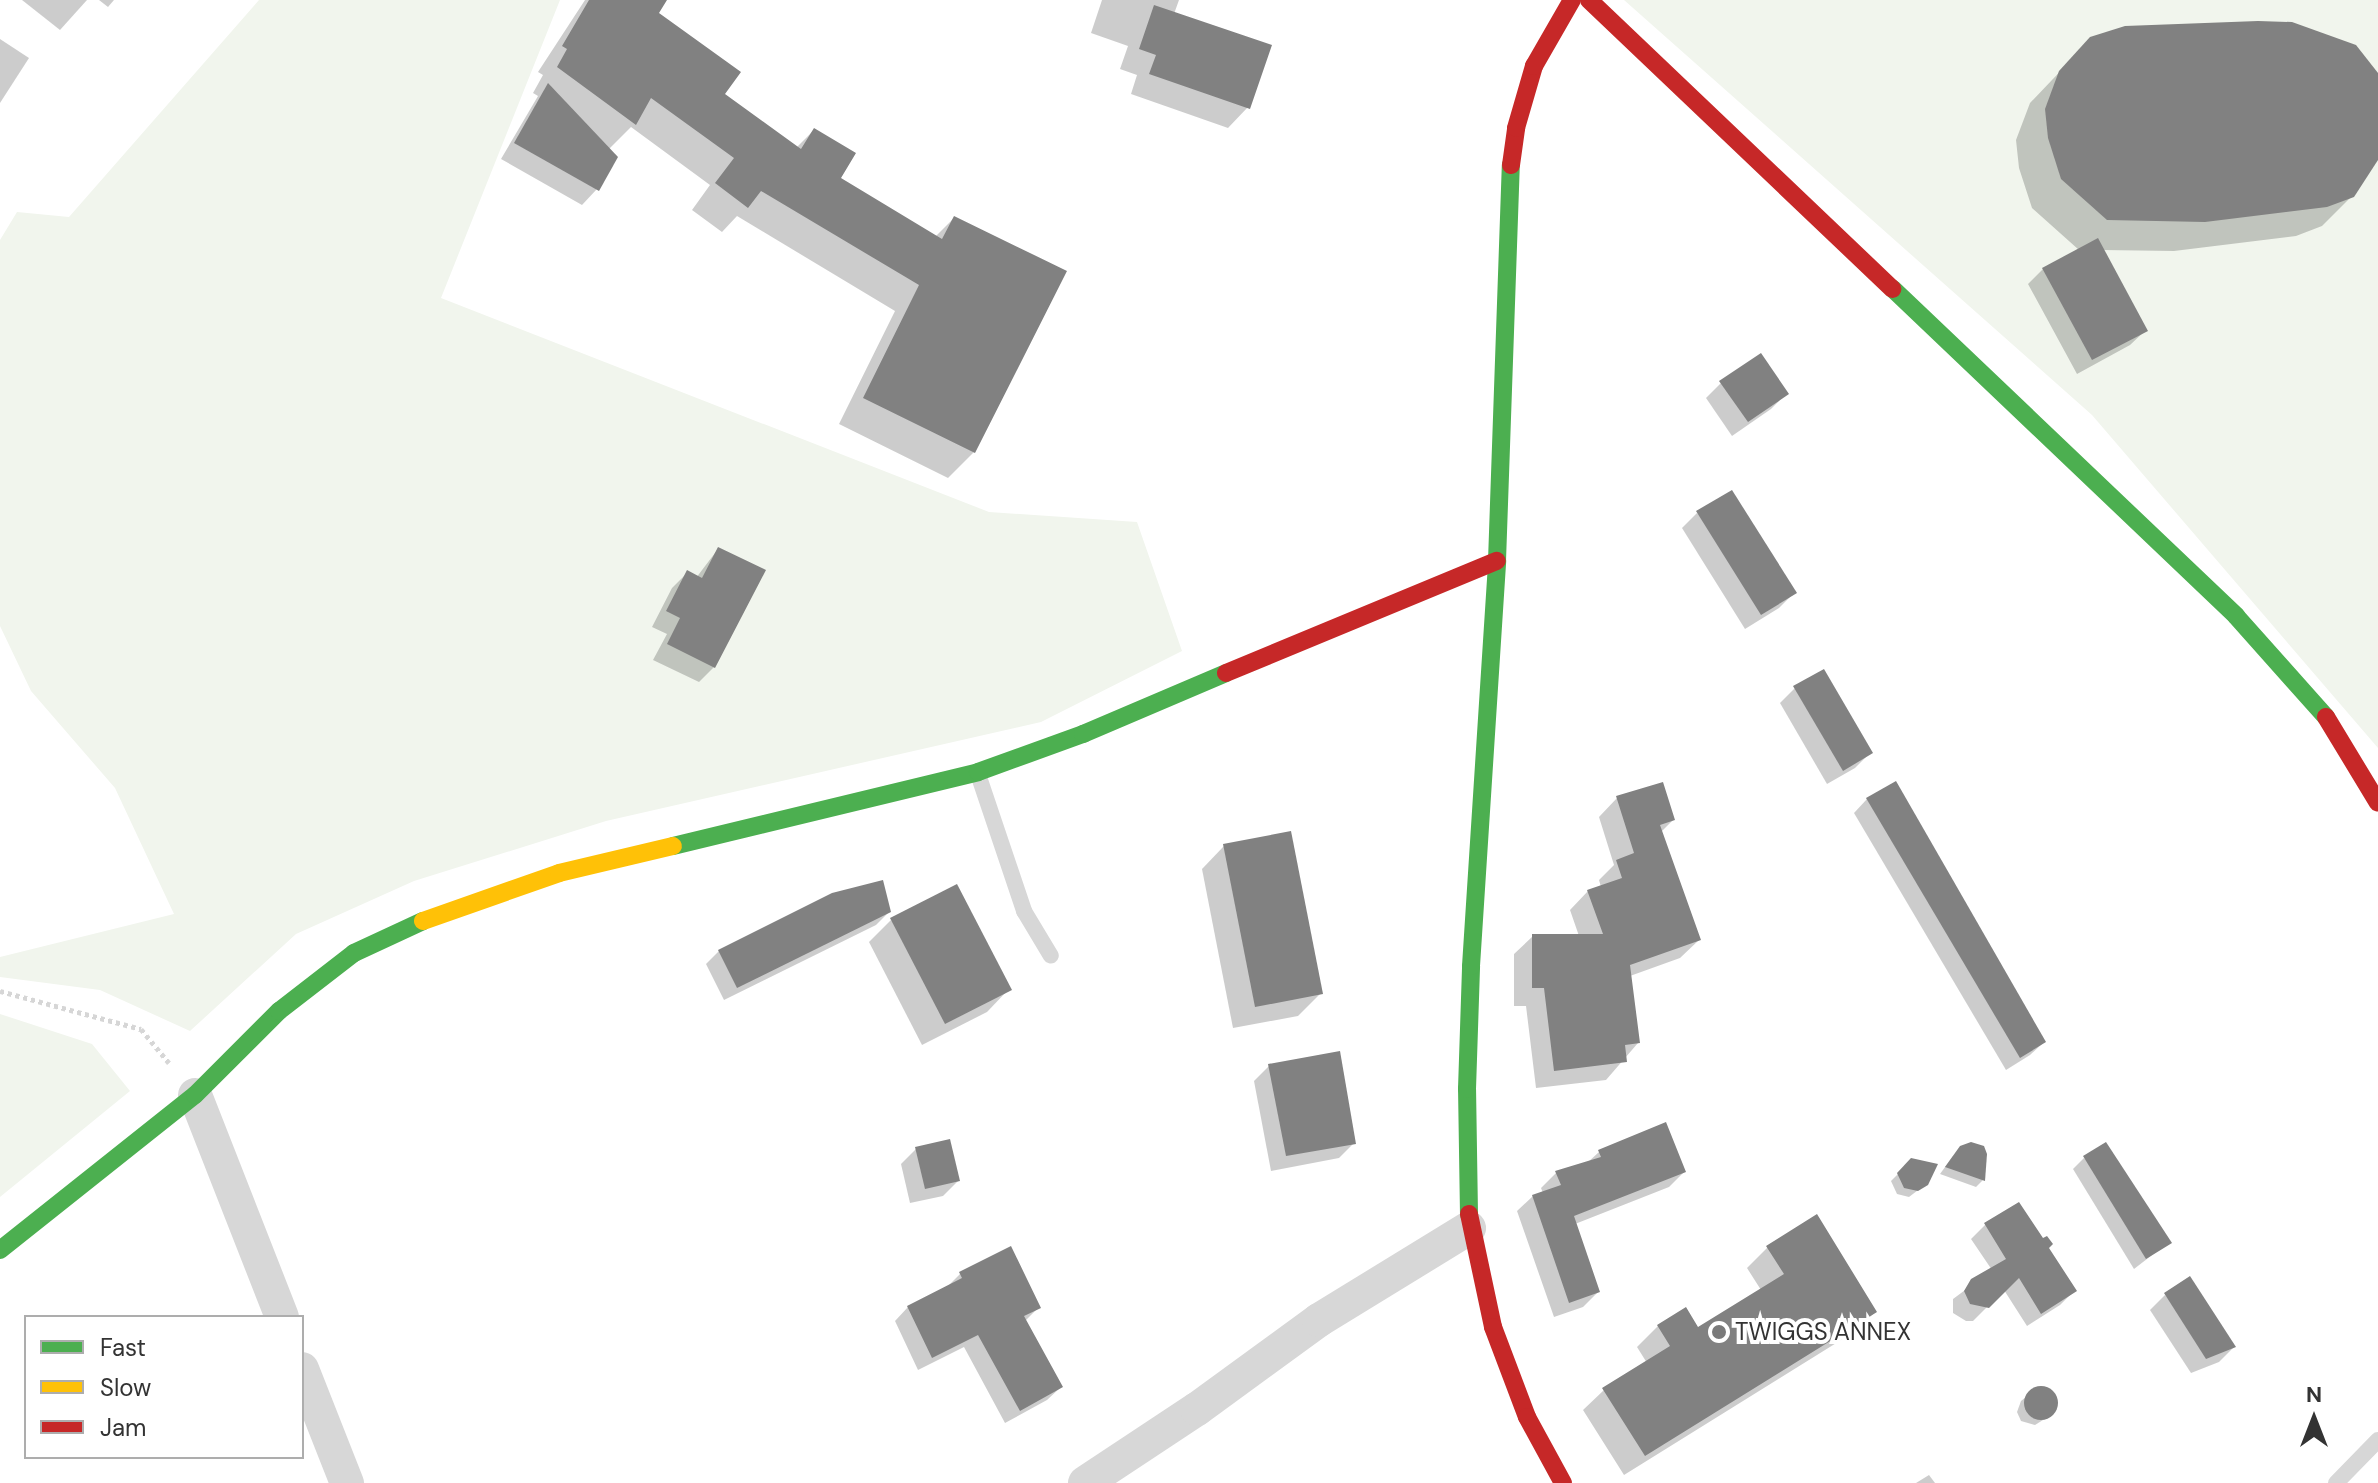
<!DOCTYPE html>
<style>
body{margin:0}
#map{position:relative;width:2378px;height:1483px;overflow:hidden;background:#fff;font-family:"DM Sans",sans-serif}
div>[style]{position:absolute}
.green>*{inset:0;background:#f1f5ed}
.shadow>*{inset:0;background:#0003}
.building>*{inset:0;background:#818181}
.round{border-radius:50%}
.path>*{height:5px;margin-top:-2.5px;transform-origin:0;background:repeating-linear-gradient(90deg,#d6d6d6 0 4px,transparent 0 8px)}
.lane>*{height:16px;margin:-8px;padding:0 8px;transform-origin:8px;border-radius:8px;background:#d7d7d7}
.street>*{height:34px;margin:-17px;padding:0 17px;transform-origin:17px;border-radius:17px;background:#d7d7d7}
.fast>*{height:18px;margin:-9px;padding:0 9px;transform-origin:9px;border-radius:9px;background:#4caf50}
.slow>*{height:18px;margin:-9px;padding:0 9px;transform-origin:9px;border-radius:9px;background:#ffc107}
.jam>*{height:18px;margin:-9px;padding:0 9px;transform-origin:9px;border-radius:9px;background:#c62828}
.dots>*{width:22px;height:22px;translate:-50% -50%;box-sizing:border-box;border:4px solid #fff;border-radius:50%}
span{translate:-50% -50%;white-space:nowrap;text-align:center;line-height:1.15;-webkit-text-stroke:8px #fff;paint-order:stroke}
.poi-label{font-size:24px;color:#333}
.left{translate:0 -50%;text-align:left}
.legend{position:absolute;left:24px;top:1315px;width:280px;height:144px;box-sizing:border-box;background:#fff;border:2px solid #adadad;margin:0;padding:10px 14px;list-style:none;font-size:24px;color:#333}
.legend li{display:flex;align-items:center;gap:16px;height:40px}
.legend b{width:40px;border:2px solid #adadad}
.north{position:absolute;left:2274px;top:1379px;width:80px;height:80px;-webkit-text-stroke:6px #fff;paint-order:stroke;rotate:0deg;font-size:22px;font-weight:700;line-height:32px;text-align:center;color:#333}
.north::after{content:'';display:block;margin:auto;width:28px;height:36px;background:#333;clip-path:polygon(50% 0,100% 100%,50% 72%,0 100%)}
</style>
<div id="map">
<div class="green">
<div style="clip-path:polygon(259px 0,560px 0,441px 298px,989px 512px,1137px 522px,1182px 651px,1041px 722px,606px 821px,414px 881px,296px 934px,190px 1031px,100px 990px,0 977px,0 957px,174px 914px,115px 788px,31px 691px,0 626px,0 240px,17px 212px,69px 217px)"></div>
<div style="clip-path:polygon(1624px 0,2378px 0,2378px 748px,2092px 415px)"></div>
<div style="clip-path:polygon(0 1014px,92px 1044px,130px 1091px,0 1197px)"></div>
</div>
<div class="shadow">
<div style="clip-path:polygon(22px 0,87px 0,60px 30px)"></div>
<div style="clip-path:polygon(99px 0,114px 0,108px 7px)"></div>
<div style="clip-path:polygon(585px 0,657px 0,656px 14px,723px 94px,796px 148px,814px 130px,838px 179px,935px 237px,954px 218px,974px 452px,948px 478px,839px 424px,895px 311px,737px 216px,722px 232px,692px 210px,710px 185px,631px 127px,608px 150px,597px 189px,582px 205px,501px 159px,538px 96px,533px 93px,543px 75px,538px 72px)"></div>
<div style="clip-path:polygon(1102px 0,1179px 0,1174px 14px,1248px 107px,1228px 128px,1131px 94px,1137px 75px,1120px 69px,1128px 46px,1091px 33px)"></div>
<div style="clip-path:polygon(0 39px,29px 58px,0 103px)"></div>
<div style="clip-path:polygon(2091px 39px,2378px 82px,2378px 155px,2353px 195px,2322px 226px,2296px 236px,2174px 251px,2102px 250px,2146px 330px,2130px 345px,2077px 374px,2028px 284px,2043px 269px,2079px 250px,2032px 208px,2019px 168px,2016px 140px,2030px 103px)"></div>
<div style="clip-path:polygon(1721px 383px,1786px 394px,1771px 409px,1732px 436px,1706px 398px)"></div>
<div style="clip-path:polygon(1697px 513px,1794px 593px,1779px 608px,1745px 629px,1682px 528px)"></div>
<div style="clip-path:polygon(718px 549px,714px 667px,699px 682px,653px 660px,667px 634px,652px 627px,672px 588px,687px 573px,696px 578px)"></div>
<div style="clip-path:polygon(1795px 688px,1870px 753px,1855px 768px,1827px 784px,1780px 703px)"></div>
<div style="clip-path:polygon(1617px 798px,1673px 820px,1661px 832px,1699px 940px,1680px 958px,1630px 976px,1638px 1043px,1606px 1080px,1536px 1088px,1526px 1006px,1514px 1006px,1514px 954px,1533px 936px,1579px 936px,1570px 910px,1588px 891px,1601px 887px,1599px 880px,1614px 865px,1599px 817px)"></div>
<div style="clip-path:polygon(1867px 799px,2044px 1042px,2030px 1055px,2006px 1070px,1854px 813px)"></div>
<div style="clip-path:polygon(1224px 846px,1321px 993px,1298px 1016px,1233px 1028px,1202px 869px)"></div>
<div style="clip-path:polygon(889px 912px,876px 925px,724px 1000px,706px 964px,719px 951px)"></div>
<div style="clip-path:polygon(891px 920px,1009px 989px,987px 1012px,922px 1045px,869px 942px)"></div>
<div style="clip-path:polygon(1269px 1066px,1354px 1143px,1339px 1158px,1271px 1171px,1254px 1081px)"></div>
<div style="clip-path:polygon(916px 1149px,958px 1181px,943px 1196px,910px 1203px,901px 1164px)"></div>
<div style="clip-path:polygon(1599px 1152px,1684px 1172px,1669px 1187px,1575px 1224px,1598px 1292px,1583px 1307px,1554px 1317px,1517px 1211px,1533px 1196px,1543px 1193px,1541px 1188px,1556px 1173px,1587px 1163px)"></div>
<div style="clip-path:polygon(1985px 1154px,1983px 1180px,1976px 1187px,1940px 1174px,1953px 1156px)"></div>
<div style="clip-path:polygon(2084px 1158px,2169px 1242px,2134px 1269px,2073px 1169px)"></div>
<div style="clip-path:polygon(1912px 1160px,1926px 1184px,1909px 1197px,1897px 1194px,1891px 1181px)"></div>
<div style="clip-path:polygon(2018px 1205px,2074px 1291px,2060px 1305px,2027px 1326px,2004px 1290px,1973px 1321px,1966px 1321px,1953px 1313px,1953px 1299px,1992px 1270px,1971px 1239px,1985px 1225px)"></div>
<div style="clip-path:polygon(1768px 1247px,1875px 1312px,1854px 1332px,1624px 1475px,1583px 1410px,1604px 1390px,1647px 1363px,1637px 1347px,1658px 1326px,1697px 1329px,1761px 1290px,1747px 1268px)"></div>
<div style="clip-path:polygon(960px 1274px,1039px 1307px,1025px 1321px,1061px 1387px,1047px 1400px,1005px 1423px,964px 1347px,918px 1370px,895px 1321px,908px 1307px,946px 1288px)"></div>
<div style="clip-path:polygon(2165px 1295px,2234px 1347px,2219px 1362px,2191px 1373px,2150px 1310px)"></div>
<div style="clip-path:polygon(2037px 1388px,2048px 1391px,2056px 1400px,2051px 1415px,2035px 1425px,2021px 1421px,2017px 1412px,2021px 1401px)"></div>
<div style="clip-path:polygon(1929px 1475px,1935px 1483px,1916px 1483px)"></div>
</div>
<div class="building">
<div style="clip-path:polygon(589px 0,667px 0,659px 13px,741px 72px,725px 94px,801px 149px,814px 128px,856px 153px,841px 178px,942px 239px,954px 216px,1067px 271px,975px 453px,863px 398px,919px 285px,761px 191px,748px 208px,715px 183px,734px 158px,651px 98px,636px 125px,557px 67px,567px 49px,562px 46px)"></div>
<div style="clip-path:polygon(1154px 5px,1272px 45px,1250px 109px,1149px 74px,1156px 55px,1139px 49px)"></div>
<div style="clip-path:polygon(2258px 21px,2292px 22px,2356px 45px,2378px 73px,2378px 160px,2354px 197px,2327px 207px,2205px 222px,2107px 220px,2061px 179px,2048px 138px,2045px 109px,2059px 71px,2090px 37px,2125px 26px)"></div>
<div style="clip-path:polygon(548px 83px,618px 157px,599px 191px,514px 143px)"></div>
<div style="clip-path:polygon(2098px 238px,2148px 331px,2092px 360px,2042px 268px)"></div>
<div style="clip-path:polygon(1761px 353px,1789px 394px,1748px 422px,1719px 381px)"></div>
<div style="clip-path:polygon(1732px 490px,1797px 593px,1761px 615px,1696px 511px)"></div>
<div style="clip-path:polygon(718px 547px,766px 570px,715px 668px,667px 644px,680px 618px,666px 611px,687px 570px,702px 578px)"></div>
<div style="clip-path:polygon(1824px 669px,1873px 753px,1843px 771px,1793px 686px)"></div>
<div style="clip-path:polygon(1896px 781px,2046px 1042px,2020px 1058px,1866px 798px)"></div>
<div style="clip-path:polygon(1663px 782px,1675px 820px,1660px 825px,1701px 940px,1630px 965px,1640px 1043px,1625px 1045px,1627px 1062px,1554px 1071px,1544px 988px,1532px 988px,1532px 934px,1603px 934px,1587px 890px,1622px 878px,1616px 860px,1634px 853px,1616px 796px)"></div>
<div style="clip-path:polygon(1291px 831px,1323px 994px,1255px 1007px,1223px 844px)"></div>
<div style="clip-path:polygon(883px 880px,891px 912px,737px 988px,718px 950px,832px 893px)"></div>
<div style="clip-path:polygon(957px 884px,1012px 990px,945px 1024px,890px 918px)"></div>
<div style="clip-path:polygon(1340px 1051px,1356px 1144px,1286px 1156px,1268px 1064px)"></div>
<div style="clip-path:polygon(1666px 1122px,1686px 1172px,1574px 1216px,1600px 1292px,1569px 1303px,1532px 1195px,1561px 1185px,1555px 1171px,1601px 1157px,1598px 1150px)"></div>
<div style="clip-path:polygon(950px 1139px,960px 1181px,925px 1189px,915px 1147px)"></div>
<div style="clip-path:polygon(1971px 1142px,1984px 1146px,1987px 1154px,1985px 1181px,1945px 1167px,1960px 1146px)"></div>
<div style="clip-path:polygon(2106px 1142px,2172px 1243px,2146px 1259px,2083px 1156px)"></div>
<div style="clip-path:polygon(1911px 1158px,1938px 1164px,1928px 1185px,1918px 1191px,1904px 1188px,1897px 1173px)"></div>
<div style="clip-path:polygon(2019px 1202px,2043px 1238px,2047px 1236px,2053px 1244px,2049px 1248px,2077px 1291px,2041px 1314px,2019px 1278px,1989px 1308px,1970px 1304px,1964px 1291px,1971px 1279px,2006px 1259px,1984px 1223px)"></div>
<div style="clip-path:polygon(1817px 1214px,1877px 1312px,1645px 1456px,1602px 1388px,1670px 1346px,1657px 1325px,1686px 1307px,1698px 1327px,1784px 1274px,1766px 1246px)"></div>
<div style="clip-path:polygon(1011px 1246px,1041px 1308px,1024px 1316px,1063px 1387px,1020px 1411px,978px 1335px,932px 1358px,907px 1306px,962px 1278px,959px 1272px)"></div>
<div style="clip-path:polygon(2190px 1276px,2236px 1347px,2206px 1359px,2164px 1293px)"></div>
<div class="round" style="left:2024px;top:1386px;width:34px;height:34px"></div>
</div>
<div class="path">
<div style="left:0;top:991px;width:146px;rotate:15.1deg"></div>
<div style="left:141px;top:1029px;width:44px;rotate:50.5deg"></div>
</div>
<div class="lane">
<div style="left:978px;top:774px;width:145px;rotate:71.4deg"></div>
<div style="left:1024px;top:911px;width:52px;rotate:59deg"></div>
<div style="left:2336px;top:1483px;width:60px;rotate:-45.7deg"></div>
</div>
<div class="street">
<div style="left:195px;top:1095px;width:238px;rotate:68.6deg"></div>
<div style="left:302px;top:1369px;width:123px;rotate:68.5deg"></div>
<div style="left:1085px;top:1483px;width:134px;rotate:-33.5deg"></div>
<div style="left:1197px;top:1409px;width:151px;rotate:-36.1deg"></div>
<div style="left:1319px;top:1320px;width:176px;rotate:-31.5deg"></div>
</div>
<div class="fast">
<div style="left:1893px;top:289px;width:474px;rotate:43.6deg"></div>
<div style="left:2236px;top:616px;width:135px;rotate:48.3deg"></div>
<div style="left:673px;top:846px;width:314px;rotate:-13.6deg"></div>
<div style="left:978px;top:772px;width:112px;rotate:-19.9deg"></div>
<div style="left:1083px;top:734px;width:155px;rotate:-23.1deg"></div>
<div style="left:1469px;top:1214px;width:125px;rotate:-90.9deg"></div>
<div style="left:1467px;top:1089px;width:123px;rotate:-88.1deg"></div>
<div style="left:1471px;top:966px;width:406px;rotate:-86.3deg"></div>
<div style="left:1497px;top:561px;width:396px;rotate:-88deg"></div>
<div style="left:0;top:1250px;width:249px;rotate:-38.5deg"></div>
<div style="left:195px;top:1095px;width:119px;rotate:-45deg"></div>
<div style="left:279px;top:1011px;width:95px;rotate:-37.7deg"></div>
<div style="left:354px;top:953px;width:76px;rotate:-24.9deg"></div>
</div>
<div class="slow">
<div style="left:423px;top:921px;width:144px;rotate:-19.4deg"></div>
<div style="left:559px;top:873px;width:117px;rotate:-13.3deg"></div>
</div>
<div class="jam">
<div style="left:1589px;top:0;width:419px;rotate:43.6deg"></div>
<div style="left:1511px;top:165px;width:37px;rotate:-82deg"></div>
<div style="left:1516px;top:128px;width:65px;rotate:-73.8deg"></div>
<div style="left:1534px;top:66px;width:76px;rotate:-60.1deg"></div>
<div style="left:1226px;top:673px;width:293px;rotate:-22.5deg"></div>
<div style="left:2326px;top:717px;width:100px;rotate:58.8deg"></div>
<div style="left:1469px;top:1214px;width:116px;rotate:78deg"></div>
<div style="left:1493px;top:1327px;width:96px;rotate:69.3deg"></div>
<div style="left:1527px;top:1417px;width:75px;rotate:61.4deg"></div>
</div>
<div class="dots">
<div style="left:1719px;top:1332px;background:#7a7a7a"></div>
</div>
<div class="poi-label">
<span class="left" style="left:1735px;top:1332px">TWIGGS ANNEX</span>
</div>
<ul class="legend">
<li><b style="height:10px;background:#4caf50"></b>Fast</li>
<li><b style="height:10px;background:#ffc107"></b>Slow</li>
<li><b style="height:10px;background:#c62828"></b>Jam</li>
</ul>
<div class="north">N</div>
</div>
